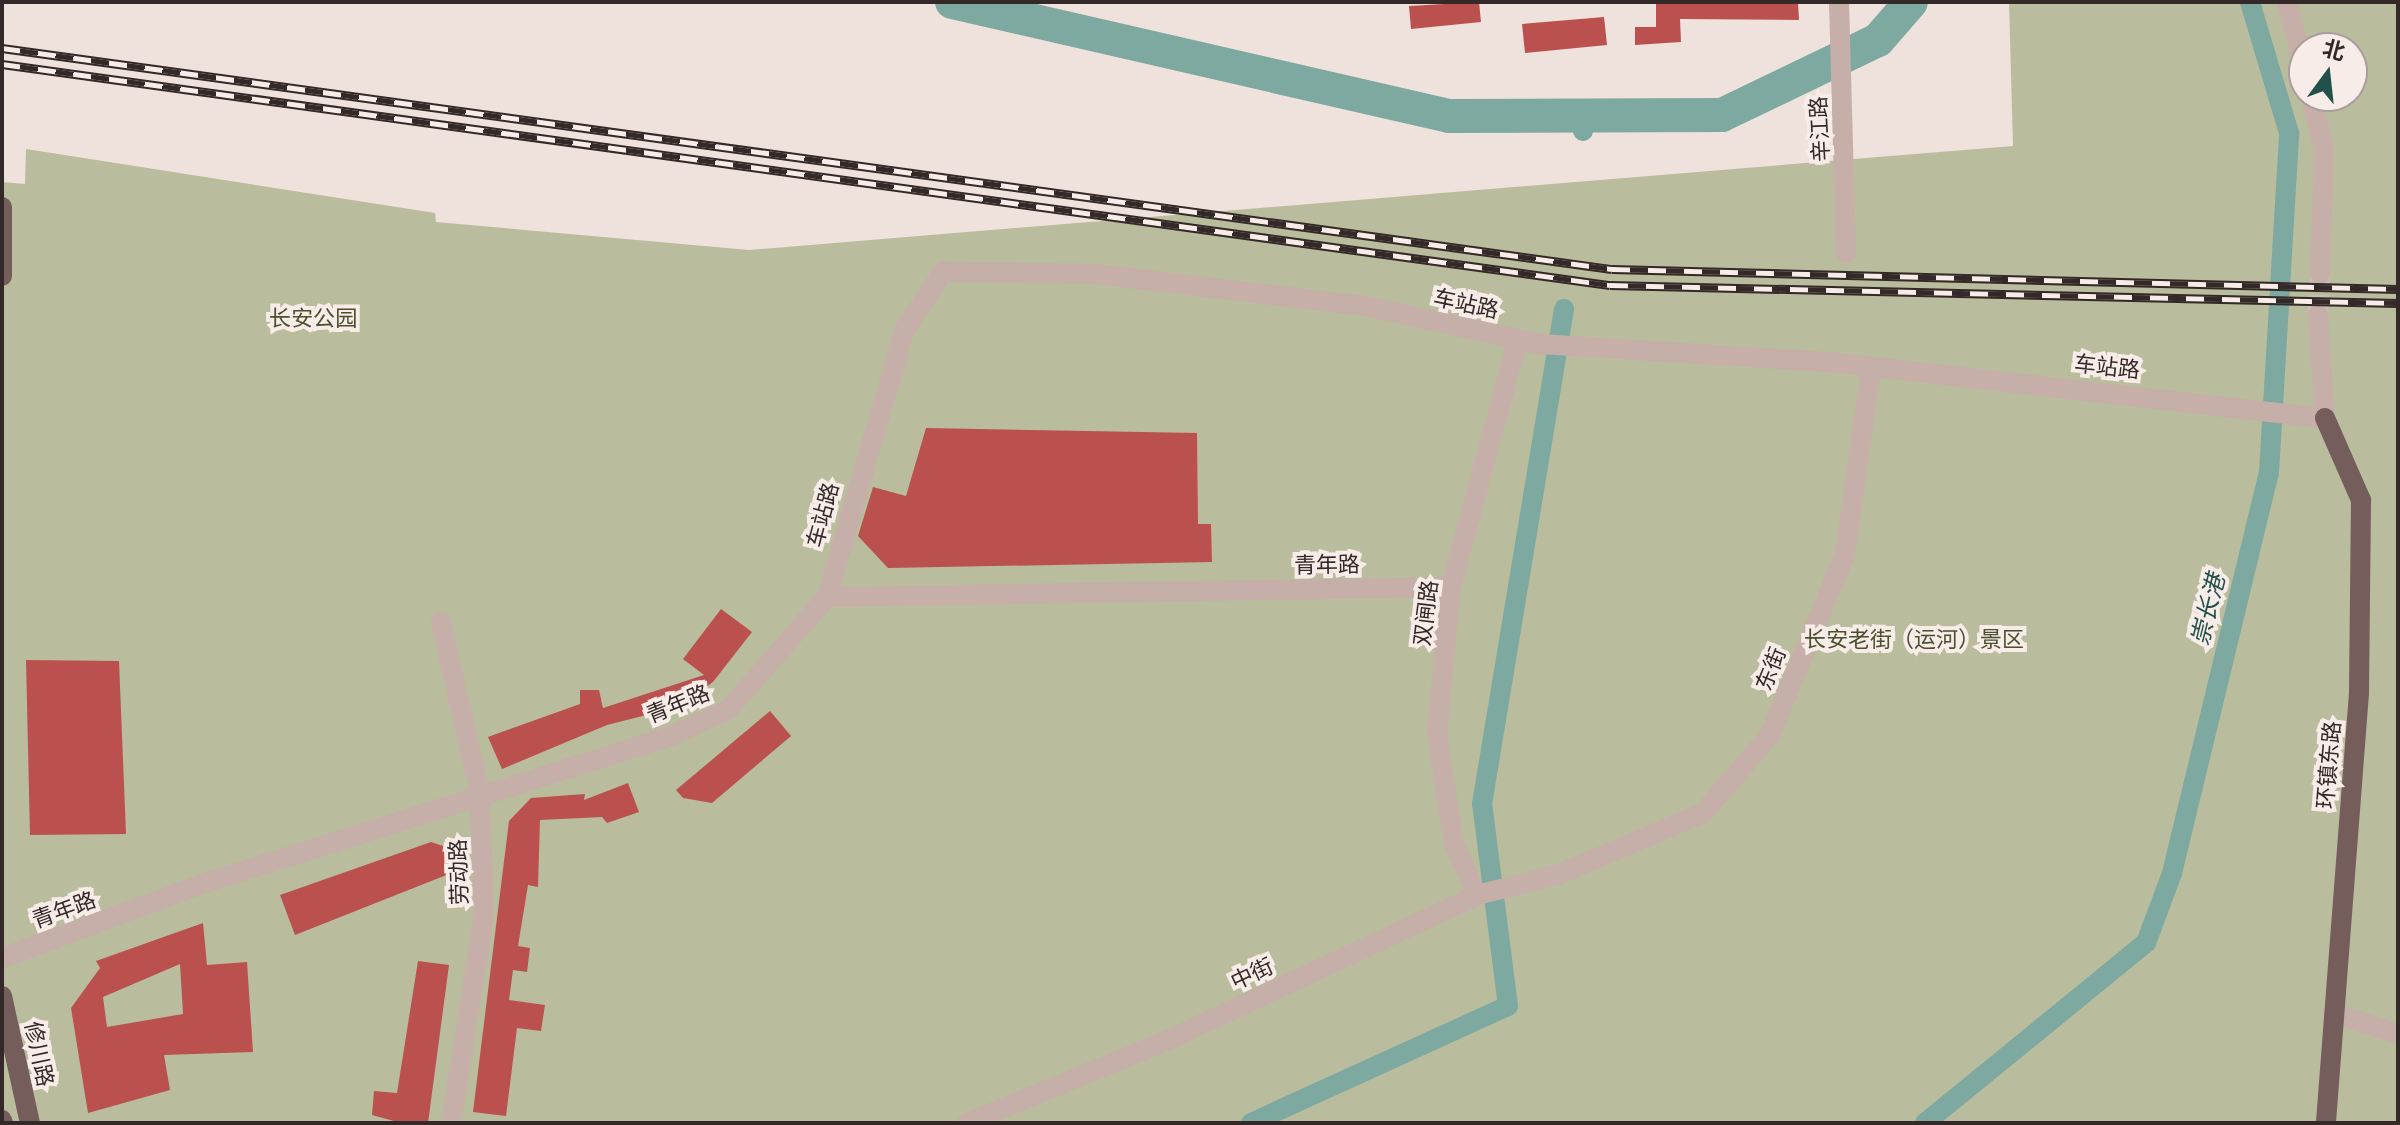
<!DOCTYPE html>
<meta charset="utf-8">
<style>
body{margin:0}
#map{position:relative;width:2400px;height:1125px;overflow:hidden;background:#efe1db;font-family:"Fira Sans Condensed","Noto Sans SC",sans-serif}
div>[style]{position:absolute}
.green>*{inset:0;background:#b9bc9d}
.canal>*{height:20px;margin:-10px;padding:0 10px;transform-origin:10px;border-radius:10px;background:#7da9a1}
.river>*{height:34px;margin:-17px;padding:0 17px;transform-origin:17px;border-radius:17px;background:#7da9a1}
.building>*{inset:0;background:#ba514e}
.minor-tunnel>*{height:20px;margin-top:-10px;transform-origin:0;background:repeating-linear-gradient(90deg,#c9bcb7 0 20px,transparent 0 30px)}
.minor>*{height:20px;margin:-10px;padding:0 10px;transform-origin:10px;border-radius:10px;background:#c6afa8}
.major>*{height:20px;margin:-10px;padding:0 10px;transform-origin:10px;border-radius:10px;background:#745d5a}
.rail>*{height:9px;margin-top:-4.5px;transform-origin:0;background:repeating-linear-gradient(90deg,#f7ece7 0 18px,#332928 0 36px);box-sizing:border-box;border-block:2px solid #332928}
span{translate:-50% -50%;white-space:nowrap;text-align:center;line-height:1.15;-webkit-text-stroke:8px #f7ece7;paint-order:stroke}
.street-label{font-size:22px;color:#332928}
.park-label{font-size:22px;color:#4a4f2e}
.water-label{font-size:24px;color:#21514a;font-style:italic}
.frame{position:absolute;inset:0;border:4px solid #332928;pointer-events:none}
.north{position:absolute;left:2288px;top:32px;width:80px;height:80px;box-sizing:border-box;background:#f7ece7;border:2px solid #a99e9b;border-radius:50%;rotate:15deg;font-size:22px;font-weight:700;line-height:32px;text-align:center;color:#332928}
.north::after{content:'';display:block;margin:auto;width:28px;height:36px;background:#21514a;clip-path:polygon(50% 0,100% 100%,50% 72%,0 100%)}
</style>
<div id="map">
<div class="green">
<div style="clip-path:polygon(evenodd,2009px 2px,2397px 2px,2398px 1123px,2px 1123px,2px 182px,25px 184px,26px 149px,435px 213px,436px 222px,749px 250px,2013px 146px,2009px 2px,2304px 48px,2352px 48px,2352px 96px,2304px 96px,2304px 48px)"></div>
</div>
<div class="canal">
<div style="left:1583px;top:131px;width:16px;rotate:-86deg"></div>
<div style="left:1251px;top:1123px;width:282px;rotate:-24.5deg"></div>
<div style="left:1508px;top:1006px;width:204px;rotate:-97.3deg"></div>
<div style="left:1482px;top:804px;width:502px;rotate:-80.59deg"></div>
<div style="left:1925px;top:1123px;width:285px;rotate:-39.2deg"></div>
<div style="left:2146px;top:943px;width:75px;rotate:-69.6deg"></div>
<div style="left:2172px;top:873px;width:412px;rotate:-76.4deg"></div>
<div style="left:2269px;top:473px;width:341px;rotate:-86.6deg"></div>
<div style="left:2289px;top:133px;width:137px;rotate:-106.6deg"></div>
</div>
<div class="river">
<div style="left:952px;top:2px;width:510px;rotate:12.92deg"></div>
<div style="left:1449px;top:116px;width:273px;rotate:-0.2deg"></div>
<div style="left:1722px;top:115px;width:173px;rotate:-25.7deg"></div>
<div style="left:1878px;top:40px;width:50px;rotate:-49deg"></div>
</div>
<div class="building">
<div style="clip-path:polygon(1479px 2px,1481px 22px,1411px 29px,1409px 6px)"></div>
<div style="clip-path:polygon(1656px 2px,1798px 2px,1799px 20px,1680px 19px,1681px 42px,1635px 45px,1635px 27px,1656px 27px)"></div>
<div style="clip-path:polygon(1604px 17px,1607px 45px,1525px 53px,1522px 24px)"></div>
<div style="clip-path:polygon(926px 428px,1197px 433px,1198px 524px,1211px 524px,1212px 562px,888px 568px,858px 536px,873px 487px,906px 496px)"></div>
<div style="clip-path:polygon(721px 609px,752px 632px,713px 682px,678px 707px,607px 725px,502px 769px,488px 737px,580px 704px,580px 690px,599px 690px,603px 708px,704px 675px,683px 659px)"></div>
<div style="clip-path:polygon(26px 660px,119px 661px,126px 834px,30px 835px)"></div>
<div style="clip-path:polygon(770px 711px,791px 736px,712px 803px,683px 798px,676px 790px)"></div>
<div style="clip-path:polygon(628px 783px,639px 812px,607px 823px,602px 817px,540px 820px,538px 887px,528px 885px,518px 946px,530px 948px,527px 972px,513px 970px,509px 1000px,545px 1005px,541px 1031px,517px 1028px,506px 1116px,473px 1112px,509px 821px,531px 798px,585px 794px,584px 800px)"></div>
<div style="clip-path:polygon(431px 842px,443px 846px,454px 872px,295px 935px,280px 895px)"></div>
<div style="clip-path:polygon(evenodd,203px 923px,207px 965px,247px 962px,253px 1052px,164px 1055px,170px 1090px,88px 1113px,71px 1008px,100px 968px,96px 961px,203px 923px,180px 964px,183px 1014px,107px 1027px,103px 997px,180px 964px)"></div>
<div style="clip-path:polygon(418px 961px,449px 965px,428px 1123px,401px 1123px,372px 1115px,374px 1091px,397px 1093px)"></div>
</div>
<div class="minor-tunnel">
<div style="left:2318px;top:315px;width:41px;rotate:-87.2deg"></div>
</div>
<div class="minor">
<div style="left:1839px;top:2px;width:251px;rotate:88.4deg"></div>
<div style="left:2287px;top:2px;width:66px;rotate:75.1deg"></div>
<div style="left:2311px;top:96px;width:55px;rotate:76.2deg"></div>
<div style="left:2324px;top:149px;width:125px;rotate:91.8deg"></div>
<div style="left:827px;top:597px;width:624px;rotate:-0.92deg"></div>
<div style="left:441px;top:622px;width:176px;rotate:77.2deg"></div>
<div style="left:480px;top:794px;width:121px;rotate:88.1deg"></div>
<div style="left:484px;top:915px;width:211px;rotate:99deg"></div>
<div style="left:1477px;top:895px;width:56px;rotate:-114.3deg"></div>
<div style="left:1454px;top:844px;width:111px;rotate:-98.8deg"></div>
<div style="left:1437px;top:734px;width:148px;rotate:-84.6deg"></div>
<div style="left:1451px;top:587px;width:257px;rotate:-74.9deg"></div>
<div style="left:2px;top:958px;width:220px;rotate:-20.3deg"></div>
<div style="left:208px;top:882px;width:488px;rotate:-17.5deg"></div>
<div style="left:673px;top:735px;width:62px;rotate:-24.9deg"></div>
<div style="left:729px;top:709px;width:149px;rotate:-48.8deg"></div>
<div style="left:827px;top:597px;width:279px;rotate:-73.8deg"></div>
<div style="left:905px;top:329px;width:69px;rotate:-56.3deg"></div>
<div style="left:943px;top:272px;width:153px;rotate:0.7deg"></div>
<div style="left:1096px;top:274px;width:271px;rotate:6.8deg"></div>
<div style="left:1365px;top:306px;width:179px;rotate:12.3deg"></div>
<div style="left:1540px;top:344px;width:300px;rotate:3.6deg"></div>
<div style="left:1839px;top:363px;width:489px;rotate:6.5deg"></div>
<div style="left:2325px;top:418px;width:103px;rotate:-93.9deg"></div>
<div style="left:2333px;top:1013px;width:68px;rotate:17.9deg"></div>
<div style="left:967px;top:1123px;width:215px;rotate:-22.4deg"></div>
<div style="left:1166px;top:1041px;width:344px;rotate:-25.1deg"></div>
<div style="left:1477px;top:895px;width:82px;rotate:-14deg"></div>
<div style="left:1557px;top:875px;width:159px;rotate:-23deg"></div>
<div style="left:1703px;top:813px;width:103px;rotate:-49.3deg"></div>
<div style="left:1770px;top:735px;width:196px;rotate:-67.5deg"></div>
<div style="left:1845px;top:554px;width:188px;rotate:-82deg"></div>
</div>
<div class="major">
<div style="left:2px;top:207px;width:69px;rotate:90deg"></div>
<div style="left:2325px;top:418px;width:90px;rotate:66.3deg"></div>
<div style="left:2361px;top:500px;width:193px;rotate:90.6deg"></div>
<div style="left:2359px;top:693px;width:431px;rotate:94.4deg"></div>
<div style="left:2px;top:996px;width:130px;rotate:77.6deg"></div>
<div style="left:2px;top:1120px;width:3px;rotate:72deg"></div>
</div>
<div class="rail">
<div style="left:2px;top:48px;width:1625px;rotate:7.82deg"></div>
<div style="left:1612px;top:269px;width:786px;rotate:1.46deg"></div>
<div style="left:2px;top:64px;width:1623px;rotate:7.83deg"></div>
<div style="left:1610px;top:285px;width:788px;rotate:1.31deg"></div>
</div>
<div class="street-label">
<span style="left:1820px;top:129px;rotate:-93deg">辛江路</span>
<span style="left:1466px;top:304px;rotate:12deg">车站路</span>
<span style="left:2107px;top:367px;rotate:6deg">车站路</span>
<span style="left:823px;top:515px;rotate:-75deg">车站路</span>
<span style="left:1327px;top:565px;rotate:-1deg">青年路</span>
<span style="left:1426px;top:613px;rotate:-83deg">双闸路</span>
<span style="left:1771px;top:669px;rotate:-68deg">东街</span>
<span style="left:678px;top:704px;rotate:-22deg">青年路</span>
<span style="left:2329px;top:765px;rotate:-85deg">环镇东路</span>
<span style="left:459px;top:872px;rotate:-92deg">劳动路</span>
<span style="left:64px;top:910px;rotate:-20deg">青年路</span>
<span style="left:1252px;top:974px;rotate:-25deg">中街</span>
<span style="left:39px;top:1054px;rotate:78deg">修川路</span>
</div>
<div class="park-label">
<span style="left:313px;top:319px">长安公园</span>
<span style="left:1914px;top:640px">长安老街（运河）景区</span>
</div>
<div class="water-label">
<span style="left:2209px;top:610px;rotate:-76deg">崇长港</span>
</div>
<div class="frame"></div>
<div class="north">北</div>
</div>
